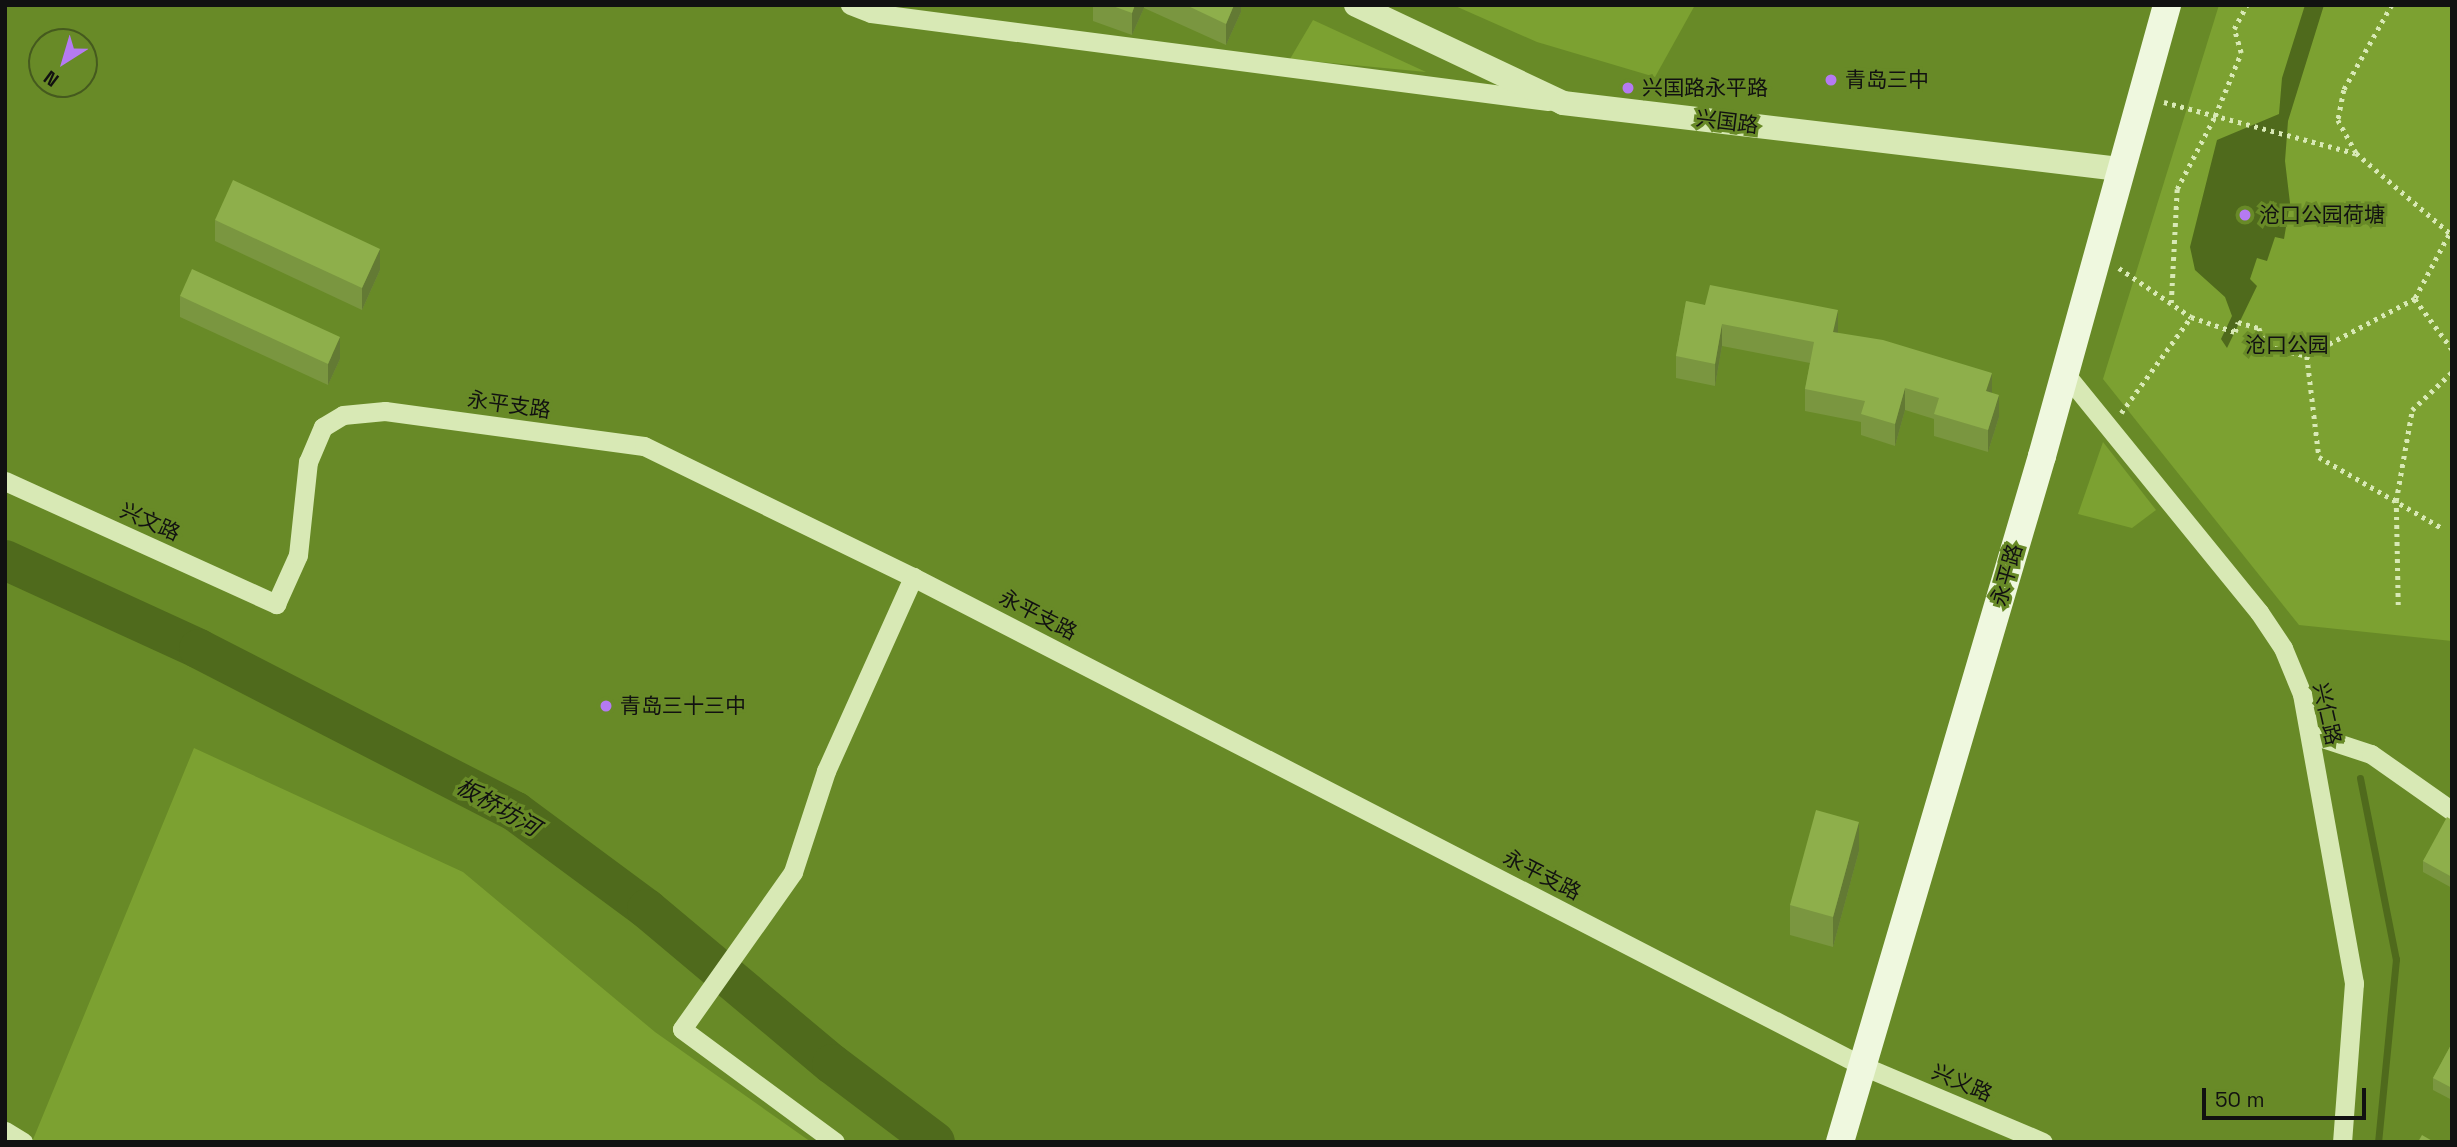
<!DOCTYPE html>
<meta charset="utf-8">
<style>
body{margin:0}
#map{position:relative;width:2457px;height:1147px;overflow:hidden;background:#688a27;font-family:"Space Grotesk","Noto Sans SC",sans-serif}
div>[style]{position:absolute}
.green>*{inset:0;background:#7ca131}
.water>*{inset:0;background:#4f6a1c}
.stream>*{height:7px;margin:-3.5px;padding:0 3.5px;transform-origin:3.5px;border-radius:3.5px;background:#4f6a1c}
.river>*{height:40px;margin:-20px;padding:0 20px;transform-origin:20px;border-radius:20px;background:#4f6a1c}
.path>*{height:4.5px;margin-top:-2.25px;transform-origin:0;background:repeating-linear-gradient(90deg,#d8e9b5 0 3.5px,transparent 0 8.5px)}
.minor>*{height:19px;margin:-9.5px;padding:0 9.5px;transform-origin:9.5px;border-radius:9.5px;background:#d8e9b5}
.tertiary>*{height:24px;margin:-12px;padding:0 12px;transform-origin:12px;border-radius:12px;background:#d8e9b5}
.secondary>*{height:28px;margin:-14px;padding:0 14px;transform-origin:14px;border-radius:14px;background:#eff8df}
.wall>*{inset:0;background:#7a9640}
.shaded-wall>*{inset:0;background:#637a34}
.building>*{inset:0;background:#8eaf4b}
.dots>*{width:19px;height:19px;translate:-50% -50%;box-sizing:border-box;border:4px solid #688a27;border-radius:50%}
span{translate:-50% -50%;white-space:nowrap;text-align:center;line-height:1.15;-webkit-text-stroke:6px #688a27;paint-order:stroke}
.poi-label{font-size:21px;color:#111}
.left{translate:0 -50%;text-align:left}
.street-label{font-size:21px;color:#111}
.park-label{font-size:21px;color:#111}
.water-label{font-size:23px;color:#111;font-style:italic}
.frame{position:absolute;inset:0;border:7px solid #111;pointer-events:none}
.north{position:absolute;left:28px;top:28px;width:70px;height:70px;box-sizing:border-box;background:#688a27;border:2px solid #455a1e;border-radius:50%;rotate:217deg;font-size:19px;font-weight:700;line-height:28px;text-align:center;color:#111}
.north::after{content:'';display:block;margin:auto;width:24px;height:32px;background:#b57af2;clip-path:polygon(50% 0,100% 100%,50% 72%,0 100%)}
.scale{position:absolute;left:2202px;top:1088px;width:164px;height:32px;box-sizing:border-box;border:4px solid #111;border-top:0;padding-left:9px;font-size:21px;line-height:24px;white-space:nowrap;color:#111;-webkit-text-stroke:5px #688a27;paint-order:stroke}
</style>
<div id="map">
<div class="green">
<div style="clip-path:polygon(1453px 5px,1695px 5px,1655px 77px,1537px 42px)"></div>
<div style="clip-path:polygon(2219px 5px,2452px 5px,2452px 641px,2299px 625px,2103px 379px)"></div>
<div style="clip-path:polygon(1313px 20px,1426px 72px,1290px 59px)"></div>
<div style="clip-path:polygon(2103px 442px,2156px 510px,2132px 528px,2078px 514px)"></div>
<div style="clip-path:polygon(194px 748px,463px 872px,655px 1032px,811px 1142px,32px 1142px)"></div>
</div>
<div class="water">
<div style="clip-path:polygon(2305px 5px,2324px 5px,2288px 121px,2285px 161px,2290px 203px,2284px 239px,2275px 237px,2267px 261px,2257px 258px,2250px 279px,2257px 286px,2227px 348px,2221px 339px,2232px 316px,2225px 297px,2195px 270px,2190px 247px,2217px 140px,2279px 114px,2282px 78px)"></div>
</div>
<div class="stream">
<div style="left:2360px;top:778px;width:185px;rotate:78.8deg"></div>
<div style="left:2396px;top:959px;width:184px;rotate:95.6deg"></div>
</div>
<div class="river">
<div style="left:5px;top:560px;width:213px;rotate:24.6deg"></div>
<div style="left:199px;top:649px;width:356px;rotate:27.2deg"></div>
<div style="left:516px;top:812px;width:163px;rotate:36.5deg"></div>
<div style="left:647px;top:909px;width:241px;rotate:40deg"></div>
<div style="left:832px;top:1064px;width:129px;rotate:37.1deg"></div>
</div>
<div class="path">
<div style="left:2392px;top:5px;width:98px;rotate:119.5deg"></div>
<div style="left:2344px;top:90px;width:31px;rotate:101deg"></div>
<div style="left:2338px;top:120px;width:38px;rotate:61deg"></div>
<div style="left:2356px;top:153px;width:126px;rotate:40.5deg"></div>
<div style="left:2164px;top:102px;width:198px;rotate:15deg"></div>
<div style="left:2449px;top:235px;width:72px;rotate:118deg"></div>
<div style="left:2415px;top:299px;width:62px;rotate:53.5deg"></div>
<div style="left:2119px;top:268px;width:87px;rotate:34.2deg"></div>
<div style="left:2191px;top:317px;width:46px;rotate:18.8deg"></div>
<div style="left:2235px;top:332px;width:10px;rotate:-73deg"></div>
<div style="left:2238px;top:322px;width:22px;rotate:16deg"></div>
<div style="left:2259px;top:328px;width:19px;rotate:69deg"></div>
<div style="left:2266px;top:346px;width:42px;rotate:13.7deg"></div>
<div style="left:2415px;top:299px;width:122px;rotate:152.2deg"></div>
<div style="left:2307px;top:356px;width:102px;rotate:83.2deg"></div>
<div style="left:2319px;top:457px;width:142px;rotate:30deg"></div>
<div style="left:2171px;top:303px;width:114px;rotate:-87deg"></div>
<div style="left:2177px;top:189px;width:82px;rotate:-62.5deg"></div>
<div style="left:2215px;top:116px;width:68px;rotate:-67.6deg"></div>
<div style="left:2241px;top:53px;width:25px;rotate:-106deg"></div>
<div style="left:2234px;top:29px;width:27px;rotate:-62deg"></div>
<div style="left:2121px;top:413px;width:119px;rotate:-53.9deg"></div>
<div style="left:2398px;top:605px;width:104px;rotate:-91.1deg"></div>
<div style="left:2396px;top:501px;width:92px;rotate:-80deg"></div>
<div style="left:2412px;top:410px;width:55px;rotate:-43.5deg"></div>
</div>
<div class="minor">
<div style="left:850px;top:5px;width:22px;rotate:21deg"></div>
<div style="left:871px;top:13px;width:683px;rotate:7.41deg"></div>
<div style="left:2063px;top:371px;width:311px;rotate:50.9deg"></div>
<div style="left:2259px;top:612px;width:43px;rotate:56.3deg"></div>
<div style="left:2283px;top:648px;width:50px;rotate:67.6deg"></div>
<div style="left:2302px;top:694px;width:294px;rotate:79.8deg"></div>
<div style="left:2354px;top:983px;width:159px;rotate:94.3deg"></div>
<div style="left:5px;top:481px;width:298px;rotate:24.4deg"></div>
<div style="left:276px;top:604px;width:54px;rotate:-65.8deg"></div>
<div style="left:298px;top:555px;width:94px;rotate:-83.9deg"></div>
<div style="left:308px;top:462px;width:38px;rotate:-67deg"></div>
<div style="left:323px;top:427px;width:23px;rotate:-31deg"></div>
<div style="left:343px;top:415px;width:42px;rotate:-5.4deg"></div>
<div style="left:385px;top:411px;width:261px;rotate:7.7deg"></div>
<div style="left:644px;top:446px;width:299px;rotate:26deg"></div>
<div style="left:913px;top:577px;width:1068px;rotate:27.24deg"></div>
<div style="left:1863px;top:1066px;width:195px;rotate:22.9deg"></div>
<div style="left:2310px;top:734px;width:64px;rotate:18.2deg"></div>
<div style="left:2371px;top:754px;width:99px;rotate:35.1deg"></div>
<div style="left:5px;top:1131px;width:21px;rotate:31deg"></div>
<div style="left:835px;top:1142px;width:190px;rotate:-143.6deg"></div>
<div style="left:682px;top:1029px;width:192px;rotate:-54.7deg"></div>
<div style="left:793px;top:872px;width:106px;rotate:-71.9deg"></div>
<div style="left:826px;top:771px;width:213px;rotate:-65.8deg"></div>
</div>
<div class="tertiary">
<div style="left:1356px;top:5px;width:229px;rotate:25.3deg"></div>
<div style="left:1563px;top:103px;width:560px;rotate:6.77deg"></div>
</div>
<div class="secondary">
<div style="left:1840px;top:1142px;width:715px;rotate:-73.59deg"></div>
<div style="left:2042px;top:456px;width:468px;rotate:-74.5deg"></div>
</div>
<div class="wall">
<div style="clip-path:polygon(1093px 5px,1241px 5px,1241px 12px,1226px 45px,1144px 8px,1132px 35px,1093px 21px)"></div>
<div style="clip-path:polygon(215px 220px,380px 270px,362px 310px,215px 241px)"></div>
<div style="clip-path:polygon(180px 296px,340px 359px,328px 385px,180px 317px)"></div>
<div style="clip-path:polygon(1686px 301px,1837px 333px,1992px 393px,1999px 417px,1988px 452px,1934px 436px,1934px 419px,1905px 410px,1895px 446px,1861px 435px,1861px 422px,1805px 411px,1805px 389px,1810px 363px,1722px 346px,1715px 386px,1676px 378px,1676px 356px)"></div>
<div style="clip-path:polygon(2452px 820px,2452px 888px,2423px 872px,2423px 861px)"></div>
<div style="clip-path:polygon(1859px 851px,1833px 947px,1790px 935px,1790px 905px)"></div>
<div style="clip-path:polygon(2452px 1043px,2452px 1100px,2433px 1090px,2433px 1078px)"></div>
</div>
<div class="shaded-wall">
<div style="clip-path:polygon(1135px 5px,1144px 5px,1144px 8px,1132px 35px,1132px 13px)"></div>
<div style="clip-path:polygon(1234px 5px,1241px 5px,1241px 12px,1226px 45px,1226px 24px)"></div>
<div style="clip-path:polygon(380px 249px,380px 270px,362px 310px,362px 288px)"></div>
<div style="clip-path:polygon(1838px 310px,1838px 332px,1833px 354px,1833px 332px)"></div>
<div style="clip-path:polygon(1722px 324px,1722px 346px,1715px 386px,1715px 364px)"></div>
<div style="clip-path:polygon(340px 337px,340px 359px,328px 385px,328px 364px)"></div>
<div style="clip-path:polygon(1992px 373px,1992px 395px,1986px 391px)"></div>
<div style="clip-path:polygon(1905px 388px,1905px 410px,1895px 446px,1895px 424px)"></div>
<div style="clip-path:polygon(1999px 395px,1999px 417px,1988px 452px,1988px 430px)"></div>
<div style="clip-path:polygon(1859px 822px,1859px 851px,1833px 947px,1833px 917px)"></div>
</div>
<div class="building">
<div style="clip-path:polygon(1110px 5px,1135px 5px,1132px 13px)"></div>
<div style="clip-path:polygon(1186px 5px,1234px 5px,1226px 24px)"></div>
<div style="clip-path:polygon(233px 180px,380px 249px,362px 288px,215px 220px)"></div>
<div style="clip-path:polygon(192px 269px,340px 337px,328px 364px,180px 296px)"></div>
<div style="clip-path:polygon(1710px 285px,1838px 310px,1833px 332px,1883px 340px,1992px 373px,1986px 391px,1999px 395px,1988px 430px,1934px 414px,1939px 398px,1905px 388px,1895px 424px,1861px 414px,1865px 401px,1805px 389px,1814px 342px,1722px 324px,1715px 364px,1676px 356px,1686px 301px,1705px 305px)"></div>
<div style="clip-path:polygon(1816px 810px,1859px 822px,1833px 917px,1790px 905px)"></div>
<div style="clip-path:polygon(2447px 817px,2452px 820px,2452px 877px,2423px 861px)"></div>
<div style="clip-path:polygon(2452px 1043px,2452px 1088px,2433px 1078px)"></div>
<div style="clip-path:polygon(2422px 1135px,2434px 1142px,2418px 1142px)"></div>
</div>
<div class="dots">
<div style="left:1831px;top:80px;background:#b57af2"></div>
<div style="left:1628px;top:88px;background:#b57af2"></div>
<div style="left:2245px;top:215px;background:#b57af2"></div>
<div style="left:606px;top:706px;background:#b57af2"></div>
</div>
<div class="poi-label">
<span class="left" style="left:1845px;top:80px">青岛三中</span>
<span class="left" style="left:1642px;top:88px">兴国路永平路</span>
<span class="left" style="left:2259px;top:215px">沧口公园荷塘</span>
<span class="left" style="left:620px;top:706px">青岛三十三中</span>
</div>
<div class="street-label">
<span style="left:1727px;top:122px;rotate:7deg">兴国路</span>
<span style="left:509px;top:405px;rotate:8deg">永平支路</span>
<span style="left:150px;top:522px;rotate:24deg">兴文路</span>
<span style="left:2007px;top:575px;rotate:-74deg">永平路</span>
<span style="left:1038px;top:615px;rotate:27deg">永平支路</span>
<span style="left:2327px;top:714px;rotate:77deg">兴仁路</span>
<span style="left:1542px;top:875px;rotate:27deg">永平支路</span>
<span style="left:1962px;top:1083px;rotate:23deg">兴义路</span>
</div>
<div class="park-label">
<span style="left:2287px;top:345px">沧口公园</span>
</div>
<div class="water-label">
<span style="left:498px;top:807px;rotate:30deg">板桥坊河</span>
</div>
<div class="frame"></div>
<div class="north">N</div>
<div class="scale">50 m</div>
</div>
